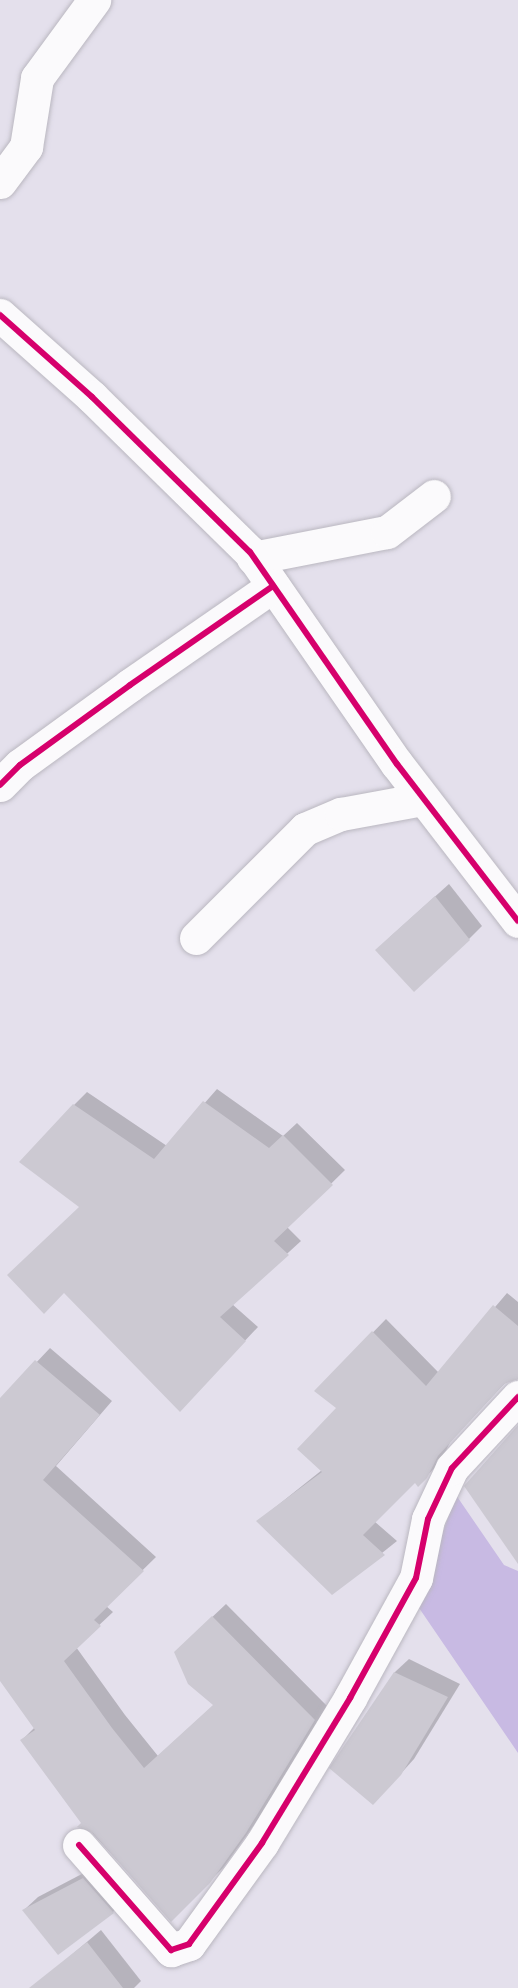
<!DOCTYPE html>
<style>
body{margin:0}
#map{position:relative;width:518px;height:1988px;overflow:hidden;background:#e4e0ec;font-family:"Nunito Sans",sans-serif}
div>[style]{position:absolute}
.forest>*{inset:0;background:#c8bae3}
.shadow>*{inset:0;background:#0003}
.building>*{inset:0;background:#ccc9d2}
.roads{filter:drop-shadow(0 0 2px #bab7c0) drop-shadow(0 0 2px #bab7c0)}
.minor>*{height:33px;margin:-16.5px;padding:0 16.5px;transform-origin:16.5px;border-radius:16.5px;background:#fbfafc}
.cycleway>*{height:6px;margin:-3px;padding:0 3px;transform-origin:3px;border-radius:3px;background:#d6006c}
span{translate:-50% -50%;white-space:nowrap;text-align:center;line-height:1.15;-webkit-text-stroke:4.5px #e2dcf0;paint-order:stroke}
</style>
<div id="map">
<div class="forest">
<div style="clip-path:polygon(456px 1495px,504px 1565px,518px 1571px,518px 1753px,417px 1605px)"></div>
</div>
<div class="shadow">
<div style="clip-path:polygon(449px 884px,482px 926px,469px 939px,390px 937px)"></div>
<div style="clip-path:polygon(217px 1089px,283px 1136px,297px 1123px,345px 1170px,287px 1227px,301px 1241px,232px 1304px,258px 1327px,193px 1396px,81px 1206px,74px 1105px,87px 1092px,167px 1146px)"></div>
<div style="clip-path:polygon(507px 1293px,518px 1302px,518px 1379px,506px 1382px,451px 1440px,440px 1463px,418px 1484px,415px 1481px,374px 1521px,397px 1541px,332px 1593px,258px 1521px,322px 1470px,338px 1408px,316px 1391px,386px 1319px,439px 1373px)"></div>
<div style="clip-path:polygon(50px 1348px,112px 1401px,56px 1466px,156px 1557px,106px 1606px,113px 1612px,76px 1647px,125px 1715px,158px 1756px,214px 1705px,189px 1639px,226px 1604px,327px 1706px,259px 1818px,223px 1868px,171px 1919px,83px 1823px,22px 1740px,35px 1727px,0 1678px,0 1401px)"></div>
<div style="clip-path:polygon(409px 1659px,460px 1684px,414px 1759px,386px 1790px,331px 1768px,395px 1672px)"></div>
<div style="clip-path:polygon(97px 1866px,126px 1899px,113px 1912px,24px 1910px,38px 1897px)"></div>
<div style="clip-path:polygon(101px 1930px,141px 1981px,134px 1988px,60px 1988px,49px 1974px)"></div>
</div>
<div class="building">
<div style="clip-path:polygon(435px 896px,470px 940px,414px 992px,375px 950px)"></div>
<div style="clip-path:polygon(203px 1101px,269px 1148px,283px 1135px,333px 1185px,274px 1241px,289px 1255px,220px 1317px,246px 1341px,180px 1412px,64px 1293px,44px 1314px,7px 1275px,79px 1207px,19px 1162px,73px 1104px,154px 1159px)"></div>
<div style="clip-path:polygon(493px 1305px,518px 1326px,518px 1379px,504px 1384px,438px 1456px,427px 1478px,418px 1487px,415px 1483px,363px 1535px,385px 1555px,332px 1595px,256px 1521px,322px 1472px,297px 1449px,336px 1408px,314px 1391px,372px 1331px,426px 1386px)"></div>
<div style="clip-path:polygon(35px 1360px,100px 1415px,43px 1480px,144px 1571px,94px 1620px,101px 1626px,64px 1661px,112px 1728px,144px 1768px,213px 1705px,188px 1684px,174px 1652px,212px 1616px,315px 1720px,246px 1833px,210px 1883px,171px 1922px,93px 1833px,77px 1827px,81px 1823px,20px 1740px,35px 1730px,0 1681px,0 1398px)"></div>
<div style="clip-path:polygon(518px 1425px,518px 1564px,464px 1486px)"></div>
<div style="clip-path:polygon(394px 1672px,448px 1697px,401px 1775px,373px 1805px,329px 1768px)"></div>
<div style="clip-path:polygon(83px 1878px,114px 1913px,58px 1955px,22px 1910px)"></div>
<div style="clip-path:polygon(87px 1942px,123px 1988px,29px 1988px)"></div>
</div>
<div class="roads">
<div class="minor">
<div style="left:0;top:182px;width:44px;rotate:-53.4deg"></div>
<div style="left:26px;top:147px;width:70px;rotate:-80.9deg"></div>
<div style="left:37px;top:78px;width:97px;rotate:-53.8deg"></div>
<div style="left:0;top:315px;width:123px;rotate:41.7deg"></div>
<div style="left:92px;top:397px;width:221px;rotate:44.5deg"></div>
<div style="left:250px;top:552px;width:258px;rotate:55.3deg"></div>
<div style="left:397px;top:764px;width:198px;rotate:52.4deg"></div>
<div style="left:253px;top:558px;width:136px;rotate:-11deg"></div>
<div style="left:387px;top:532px;width:59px;rotate:-37.5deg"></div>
<div style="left:0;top:785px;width:28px;rotate:-45deg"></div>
<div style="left:20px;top:765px;width:136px;rotate:-36deg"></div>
<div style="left:130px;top:685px;width:174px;rotate:-34.7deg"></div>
<div style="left:196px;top:938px;width:154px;rotate:-45deg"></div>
<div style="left:305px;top:829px;width:39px;rotate:-23deg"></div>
<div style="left:341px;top:814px;width:83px;rotate:-10.4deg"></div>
<div style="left:79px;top:1845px;width:140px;rotate:48.8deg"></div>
<div style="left:171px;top:1950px;width:19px;rotate:-18deg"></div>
<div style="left:189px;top:1944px;width:125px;rotate:-54.1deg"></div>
<div style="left:262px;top:1843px;width:170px;rotate:-58.7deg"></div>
<div style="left:350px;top:1698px;width:137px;rotate:-61.2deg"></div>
<div style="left:416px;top:1578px;width:60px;rotate:-78.5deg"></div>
<div style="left:428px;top:1519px;width:56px;rotate:-64.8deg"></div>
<div style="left:452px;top:1468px;width:97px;rotate:-47.1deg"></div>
</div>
</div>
<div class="cycleway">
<div style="left:0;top:315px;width:123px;rotate:41.7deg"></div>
<div style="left:92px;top:397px;width:221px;rotate:44.5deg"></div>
<div style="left:250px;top:552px;width:258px;rotate:55.3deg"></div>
<div style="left:397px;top:764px;width:198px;rotate:52.4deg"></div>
<div style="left:0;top:785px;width:28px;rotate:-45deg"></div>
<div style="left:20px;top:765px;width:136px;rotate:-36deg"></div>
<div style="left:130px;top:685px;width:174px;rotate:-34.7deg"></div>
<div style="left:79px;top:1845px;width:140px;rotate:48.8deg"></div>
<div style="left:171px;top:1950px;width:19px;rotate:-18deg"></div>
<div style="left:189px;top:1944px;width:125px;rotate:-54.1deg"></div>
<div style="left:262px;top:1843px;width:170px;rotate:-58.7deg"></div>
<div style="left:350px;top:1698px;width:137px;rotate:-61.2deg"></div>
<div style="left:416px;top:1578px;width:60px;rotate:-78.5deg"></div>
<div style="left:428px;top:1519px;width:56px;rotate:-64.8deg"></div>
<div style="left:452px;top:1468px;width:97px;rotate:-47.1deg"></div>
</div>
</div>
